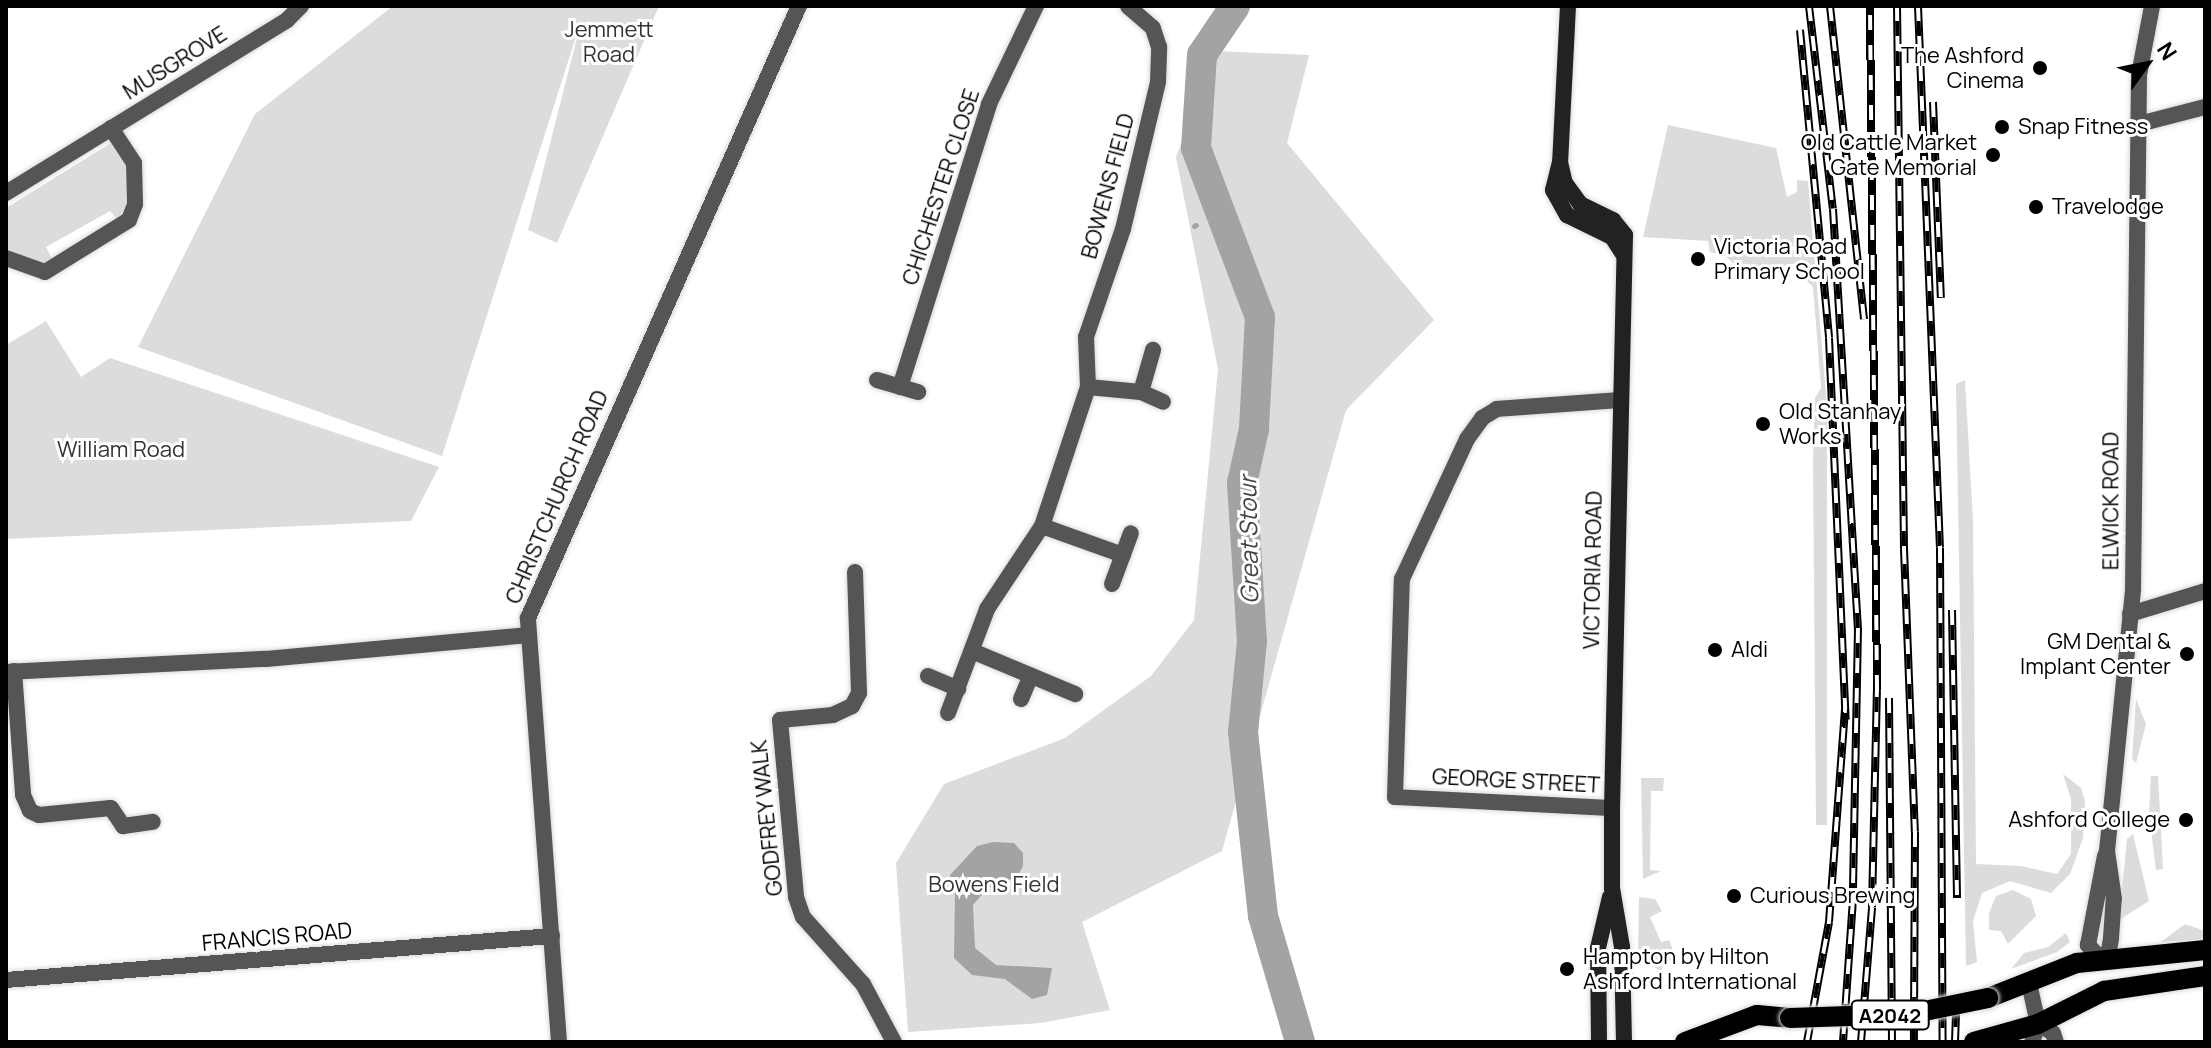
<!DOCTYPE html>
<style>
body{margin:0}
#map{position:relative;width:2211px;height:1048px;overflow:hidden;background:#fff;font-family:Manrope,sans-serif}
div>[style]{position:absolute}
.green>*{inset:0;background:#dcdcdc}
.water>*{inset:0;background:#a3a3a3}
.stream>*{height:5px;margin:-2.5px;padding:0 2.5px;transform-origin:2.5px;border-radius:2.5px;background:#a3a3a3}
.river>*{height:30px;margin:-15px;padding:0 15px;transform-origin:15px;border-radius:15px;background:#a3a3a3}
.roads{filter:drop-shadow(0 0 2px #dbdbdb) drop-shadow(0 0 2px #dbdbdb)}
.street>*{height:16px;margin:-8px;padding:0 8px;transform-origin:8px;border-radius:8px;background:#555}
.secondary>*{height:16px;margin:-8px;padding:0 8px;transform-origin:8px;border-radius:8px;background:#222}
.primary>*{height:20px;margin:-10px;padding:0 10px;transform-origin:10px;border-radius:10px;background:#000}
.rail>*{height:8px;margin-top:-4px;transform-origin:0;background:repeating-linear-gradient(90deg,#fff 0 15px,#000 0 30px);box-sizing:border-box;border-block:2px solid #000}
.bridges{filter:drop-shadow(0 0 2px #dbdbdb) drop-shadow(0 0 2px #dbdbdb)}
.primary-bridge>*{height:20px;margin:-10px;padding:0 10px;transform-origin:10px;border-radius:10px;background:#000}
.dots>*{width:22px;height:22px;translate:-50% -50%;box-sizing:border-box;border:4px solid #fff;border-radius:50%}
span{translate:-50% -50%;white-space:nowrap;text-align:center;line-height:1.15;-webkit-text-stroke:6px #fff;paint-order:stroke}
.shield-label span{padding:2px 6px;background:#fff;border:2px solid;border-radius:6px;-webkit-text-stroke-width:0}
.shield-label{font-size:20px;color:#000;font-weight:700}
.park-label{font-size:22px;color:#333}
.poi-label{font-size:22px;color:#000}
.right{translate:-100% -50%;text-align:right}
.left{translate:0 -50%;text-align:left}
.street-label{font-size:22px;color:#000}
.water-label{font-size:24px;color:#444;font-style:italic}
.frame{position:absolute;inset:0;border:8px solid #000;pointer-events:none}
.north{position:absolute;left:2107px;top:24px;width:80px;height:80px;-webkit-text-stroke:6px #fff;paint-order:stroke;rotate:57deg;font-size:22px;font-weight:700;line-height:32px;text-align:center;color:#000}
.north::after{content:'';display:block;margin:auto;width:28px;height:36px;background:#000;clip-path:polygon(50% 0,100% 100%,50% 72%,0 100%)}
</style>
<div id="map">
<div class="green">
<div style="clip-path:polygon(393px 6px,659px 6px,557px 243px,528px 230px,582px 18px,442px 456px,138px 347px,255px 114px)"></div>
<div style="clip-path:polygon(1216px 51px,1309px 55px,1287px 143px,1434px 320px,1346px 410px,1222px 851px,1082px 922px,1110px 1010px,1041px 1023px,908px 1032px,896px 863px,944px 784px,1065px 738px,1151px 676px,1194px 620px,1218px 369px,1176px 157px)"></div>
<div style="clip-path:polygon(1668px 125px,1776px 148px,1787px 197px,1797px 192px,1797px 180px,1808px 181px,1827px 406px,1827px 825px,1816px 825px,1813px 461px,1815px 398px,1821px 388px,1813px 287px,1791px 265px,1740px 269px,1725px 256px,1710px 252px,1708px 241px,1643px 237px)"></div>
<div style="clip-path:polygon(111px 143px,126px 165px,126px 214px,118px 220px,110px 211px,46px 247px,53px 261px,43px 266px,6px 249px,6px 208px)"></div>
<div style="clip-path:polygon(46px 321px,81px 377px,110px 358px,439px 467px,411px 521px,6px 539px,6px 345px)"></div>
<div style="clip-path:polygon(1965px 380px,1973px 521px,1976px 864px,2021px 866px,2057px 874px,2071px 854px,2071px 799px,2063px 774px,2081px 788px,2085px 801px,2083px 838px,2070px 874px,2051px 893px,2010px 881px,1982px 893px,1973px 921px,1977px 962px,1966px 966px,1956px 384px)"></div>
<div style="clip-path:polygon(2136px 699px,2146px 724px,2136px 763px,2132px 759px)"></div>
<div style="clip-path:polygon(2151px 776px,2158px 776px,2163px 869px,2156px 870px,2149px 814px)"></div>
<div style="clip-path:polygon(1641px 778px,1664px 778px,1663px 791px,1651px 791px,1650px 870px,1661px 871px,1643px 879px)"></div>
<div style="clip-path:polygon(2133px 834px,2149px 901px,2119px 920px,2127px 839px)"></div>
<div style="clip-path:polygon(2013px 890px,2031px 899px,2036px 916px,2008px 944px,2001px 931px,1989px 930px,1989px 913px,1996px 896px)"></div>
<div style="clip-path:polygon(1639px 897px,1655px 899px,1662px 911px,1650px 917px,1661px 942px,1669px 940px,1675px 955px,1660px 971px,1638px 956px)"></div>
<div style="clip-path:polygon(2185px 924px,2205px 931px,2205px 939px,2161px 942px)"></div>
<div style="clip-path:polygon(2066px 933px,2070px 942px,2057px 952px,2011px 969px,2024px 953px,2048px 947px)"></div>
</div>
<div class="water">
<div style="clip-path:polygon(993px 842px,1014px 843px,1023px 853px,1023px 866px,1018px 876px,987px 889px,973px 905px,975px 948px,996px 965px,1052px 968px,1047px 995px,1032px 999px,1005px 979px,972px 975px,954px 958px,955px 894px,950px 875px,977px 846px)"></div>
</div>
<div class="stream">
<div style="left:1216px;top:217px;width:9px;rotate:-21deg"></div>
<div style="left:1194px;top:226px;width:2px;rotate:-27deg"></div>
</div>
<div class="river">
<div style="left:1235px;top:6px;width:59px;rotate:124deg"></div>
<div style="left:1202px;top:55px;width:93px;rotate:93.7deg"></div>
<div style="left:1196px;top:148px;width:181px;rotate:69.3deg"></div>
<div style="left:1260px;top:317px;width:112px;rotate:93.1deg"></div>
<div style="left:1254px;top:429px;width:55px;rotate:102.5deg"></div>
<div style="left:1242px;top:483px;width:158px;rotate:86.4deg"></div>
<div style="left:1252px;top:641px;width:91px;rotate:95.6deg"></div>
<div style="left:1243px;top:732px;width:185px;rotate:83.8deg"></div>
<div style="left:1263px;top:916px;width:131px;rotate:73.6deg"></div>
</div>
<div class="roads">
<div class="street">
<div style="left:2139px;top:124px;width:68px;rotate:-14.4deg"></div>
<div style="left:6px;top:193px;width:330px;rotate:-31.6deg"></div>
<div style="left:287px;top:20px;width:20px;rotate:-45deg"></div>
<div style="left:6px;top:258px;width:41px;rotate:19.7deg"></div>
<div style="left:45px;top:272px;width:99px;rotate:-31.8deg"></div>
<div style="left:129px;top:220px;width:17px;rotate:-69deg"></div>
<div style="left:135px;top:204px;width:41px;rotate:-91.4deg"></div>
<div style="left:134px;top:163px;width:42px;rotate:-123.3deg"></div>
<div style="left:877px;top:380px;width:43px;rotate:16.3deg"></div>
<div style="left:900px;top:387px;width:297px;rotate:-72.5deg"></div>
<div style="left:989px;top:104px;width:109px;rotate:-64.4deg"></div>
<div style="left:1088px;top:387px;width:53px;rotate:5.4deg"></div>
<div style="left:1141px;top:392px;width:24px;rotate:24deg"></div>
<div style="left:1141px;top:392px;width:44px;rotate:-74.1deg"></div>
<div style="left:1042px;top:526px;width:86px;rotate:19.7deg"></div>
<div style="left:855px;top:572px;width:121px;rotate:88.1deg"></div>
<div style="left:859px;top:693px;width:15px;rotate:118deg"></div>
<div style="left:852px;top:706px;width:21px;rotate:155deg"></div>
<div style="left:833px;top:715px;width:53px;rotate:174.6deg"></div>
<div style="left:780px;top:720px;width:178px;rotate:84.8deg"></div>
<div style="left:796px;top:897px;width:21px;rotate:71deg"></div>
<div style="left:803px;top:917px;width:90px;rotate:48.2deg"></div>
<div style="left:863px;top:984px;width:66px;rotate:61.9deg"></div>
<div style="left:1112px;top:584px;width:54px;rotate:-69.6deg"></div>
<div style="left:2130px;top:614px;width:78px;rotate:-17deg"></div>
<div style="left:972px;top:651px;width:112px;rotate:22.7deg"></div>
<div style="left:14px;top:671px;width:124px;rotate:85.8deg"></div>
<div style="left:23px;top:795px;width:17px;rotate:66deg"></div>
<div style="left:30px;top:811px;width:10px;rotate:24deg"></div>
<div style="left:39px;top:815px;width:72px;rotate:-5.6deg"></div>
<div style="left:111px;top:808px;width:22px;rotate:56deg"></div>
<div style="left:123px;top:826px;width:30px;rotate:-8deg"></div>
<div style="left:6px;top:672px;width:260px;rotate:-2.9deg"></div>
<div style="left:266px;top:659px;width:264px;rotate:-5.2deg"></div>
<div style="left:928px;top:676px;width:33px;rotate:23deg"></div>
<div style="left:1021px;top:699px;width:25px;rotate:-67deg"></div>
<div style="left:948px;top:713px;width:111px;rotate:-69.4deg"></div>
<div style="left:987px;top:609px;width:100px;rotate:-56.5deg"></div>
<div style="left:1042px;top:526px;width:146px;rotate:-71.7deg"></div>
<div style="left:1088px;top:387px;width:50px;rotate:-92.3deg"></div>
<div style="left:1086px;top:337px;width:114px;rotate:-71.1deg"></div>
<div style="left:1123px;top:229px;width:151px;rotate:-76.6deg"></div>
<div style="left:1158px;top:82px;width:35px;rotate:-88deg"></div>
<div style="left:1159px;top:47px;width:20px;rotate:-108deg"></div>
<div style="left:1153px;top:28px;width:33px;rotate:-139deg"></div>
<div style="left:1612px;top:808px;width:217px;rotate:-177.1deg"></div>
<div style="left:1395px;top:797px;width:218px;rotate:-88.2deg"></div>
<div style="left:1402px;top:579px;width:154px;rotate:-65.1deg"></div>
<div style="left:1467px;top:439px;width:26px;rotate:-54deg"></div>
<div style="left:1482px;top:418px;width:17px;rotate:-31deg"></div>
<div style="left:1497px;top:409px;width:122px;rotate:-4.2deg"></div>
<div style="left:2100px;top:958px;width:11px;rotate:-38deg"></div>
<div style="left:2109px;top:951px;width:13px;rotate:-81deg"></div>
<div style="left:2111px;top:938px;width:39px;rotate:-86deg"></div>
<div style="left:2114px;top:899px;width:49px;rotate:-98.3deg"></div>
<div style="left:2107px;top:851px;width:263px;rotate:-84.3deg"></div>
<div style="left:2133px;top:589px;width:514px;rotate:-89.33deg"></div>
<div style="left:2139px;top:75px;width:70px;rotate:-79.3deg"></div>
<div style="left:2100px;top:958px;width:18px;rotate:-133deg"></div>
<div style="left:2088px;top:945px;width:91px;rotate:-79.2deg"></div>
<div style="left:6px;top:980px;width:548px;rotate:-4.61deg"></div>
<div style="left:2029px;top:983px;width:42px;rotate:77.6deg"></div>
<div style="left:2038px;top:1024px;width:19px;rotate:108deg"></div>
<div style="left:2038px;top:1024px;width:17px;rotate:31deg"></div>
<div style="left:2053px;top:1033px;width:9px;rotate:72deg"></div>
<div style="left:559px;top:1042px;width:425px;rotate:-94.2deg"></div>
<div style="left:528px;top:618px;width:669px;rotate:-66.12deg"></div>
</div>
<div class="secondary">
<div style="left:1568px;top:6px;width:156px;rotate:92.9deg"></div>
<div style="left:1560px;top:162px;width:29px;rotate:104deg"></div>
<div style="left:1553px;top:190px;width:29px;rotate:61deg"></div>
<div style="left:1567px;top:215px;width:50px;rotate:26.1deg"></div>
<div style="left:1612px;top:237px;width:20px;rotate:57deg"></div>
<div style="left:1560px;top:162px;width:22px;rotate:77deg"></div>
<div style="left:1565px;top:183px;width:26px;rotate:54deg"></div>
<div style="left:1580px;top:204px;width:37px;rotate:26deg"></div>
<div style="left:1613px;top:220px;width:19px;rotate:51deg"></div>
<div style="left:1625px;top:235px;width:573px;rotate:91.3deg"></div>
<div style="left:1612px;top:808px;width:80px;rotate:90deg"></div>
<div style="left:1612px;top:888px;width:60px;rotate:80.4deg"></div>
<div style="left:1622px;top:947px;width:95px;rotate:88.8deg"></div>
<div style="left:1599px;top:1042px;width:94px;rotate:-90.6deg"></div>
<div style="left:1598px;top:948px;width:52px;rotate:-76.8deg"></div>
</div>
<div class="primary">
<div style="left:1988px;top:998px;width:96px;rotate:-21.5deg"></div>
<div style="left:2077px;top:963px;width:129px;rotate:-5.8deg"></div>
<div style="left:1685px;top:1042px;width:77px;rotate:-20.6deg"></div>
<div style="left:1757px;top:1015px;width:33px;rotate:5deg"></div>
<div style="left:1974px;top:1042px;width:66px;rotate:-15.7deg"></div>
<div style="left:2038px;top:1024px;width:74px;rotate:-26.6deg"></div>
<div style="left:2104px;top:991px;width:102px;rotate:-8.4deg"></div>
</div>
</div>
<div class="rail">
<div style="left:1809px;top:6px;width:204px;rotate:83.3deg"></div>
<div style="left:1833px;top:209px;width:420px;rotate:86.6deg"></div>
<div style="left:1858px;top:628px;width:271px;rotate:91.1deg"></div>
<div style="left:1853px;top:899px;width:143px;rotate:94deg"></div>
<div style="left:1830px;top:6px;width:315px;rotate:83.8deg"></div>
<div style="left:1897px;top:6px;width:543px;rotate:89.26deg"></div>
<div style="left:1904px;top:549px;width:283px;rotate:87.8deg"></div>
<div style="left:1915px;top:832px;width:210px;rotate:90.3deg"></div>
<div style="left:1918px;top:6px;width:542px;rotate:87.68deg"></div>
<div style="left:1940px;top:548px;width:494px;rotate:89.7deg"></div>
<div style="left:1800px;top:30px;width:309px;rotate:84.6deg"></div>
<div style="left:1829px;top:338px;width:382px;rotate:87.5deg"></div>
<div style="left:1933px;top:102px;width:196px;rotate:87.7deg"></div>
<div style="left:1952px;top:610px;width:288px;rotate:89deg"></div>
<div style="left:1889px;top:698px;width:344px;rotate:89.5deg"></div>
<div style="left:1807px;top:1042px;width:122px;rotate:-79.6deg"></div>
<div style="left:1829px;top:922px;width:214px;rotate:-85.7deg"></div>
<div style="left:1861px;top:1042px;width:135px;rotate:-85.3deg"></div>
<div style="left:1872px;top:907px;width:217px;rotate:-88.7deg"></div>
<div style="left:1877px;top:690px;width:684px;rotate:-90.59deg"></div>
<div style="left:1955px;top:1042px;width:36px;rotate:-88deg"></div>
</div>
<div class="bridges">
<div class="primary-bridge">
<div style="left:1790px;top:1018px;width:120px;rotate:-1.9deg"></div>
<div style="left:1910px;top:1014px;width:80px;rotate:-11.6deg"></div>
</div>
</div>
<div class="dots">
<div style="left:2040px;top:68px;background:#000"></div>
<div style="left:2002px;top:127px;background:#000"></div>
<div style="left:1993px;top:155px;background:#000"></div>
<div style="left:2036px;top:207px;background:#000"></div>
<div style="left:1698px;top:259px;background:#000"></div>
<div style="left:1763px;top:424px;background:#000"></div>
<div style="left:1715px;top:650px;background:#000"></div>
<div style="left:2187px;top:654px;background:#000"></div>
<div style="left:2186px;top:820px;background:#000"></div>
<div style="left:1734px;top:896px;background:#000"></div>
<div style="left:1567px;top:969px;background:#000"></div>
</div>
<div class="shield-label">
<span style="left:1890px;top:1015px">A2042</span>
</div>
<div class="park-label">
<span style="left:609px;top:42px">Jemmett<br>Road</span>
<span style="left:121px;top:450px">William Road</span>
<span style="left:994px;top:885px">Bowens Field</span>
</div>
<div class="poi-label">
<span class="right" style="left:2024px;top:68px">The Ashford<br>Cinema</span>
<span class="left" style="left:2018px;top:127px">Snap Fitness</span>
<span class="right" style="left:1977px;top:155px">Old Cattle Market<br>Gate Memorial</span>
<span class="left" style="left:2052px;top:207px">Travelodge</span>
<span class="left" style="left:1714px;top:259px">Victoria Road<br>Primary School</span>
<span class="left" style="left:1779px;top:424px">Old Stanhay<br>Works</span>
<span class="right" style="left:2171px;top:654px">GM Dental &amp;<br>Implant Center</span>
<span class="left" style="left:1731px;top:650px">Aldi</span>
<span class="right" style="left:2170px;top:820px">Ashford College</span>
<span class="left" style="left:1750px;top:896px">Curious Brewing</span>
<span class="left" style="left:1583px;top:969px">Hampton by Hilton<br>Ashford International</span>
</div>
<div class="street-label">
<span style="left:175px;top:63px;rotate:-32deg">MUSGROVE</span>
<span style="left:1108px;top:186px;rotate:-75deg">BOWENS FIELD</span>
<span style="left:941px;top:187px;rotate:-72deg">CHICHESTER CLOSE</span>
<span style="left:557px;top:497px;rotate:-67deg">CHRISTCHURCH ROAD</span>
<span style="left:2111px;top:501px;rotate:-90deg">ELWICK ROAD</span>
<span style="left:1593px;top:570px;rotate:-89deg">VICTORIA ROAD</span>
<span style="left:1516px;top:781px;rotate:3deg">GEORGE STREET</span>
<span style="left:767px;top:818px;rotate:-96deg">GODFREY WALK</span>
<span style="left:277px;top:937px;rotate:-5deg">FRANCIS ROAD</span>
</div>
<div class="water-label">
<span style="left:1248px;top:540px;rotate:-91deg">Great Stour</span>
</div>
<div class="frame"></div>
<div class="north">N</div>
</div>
